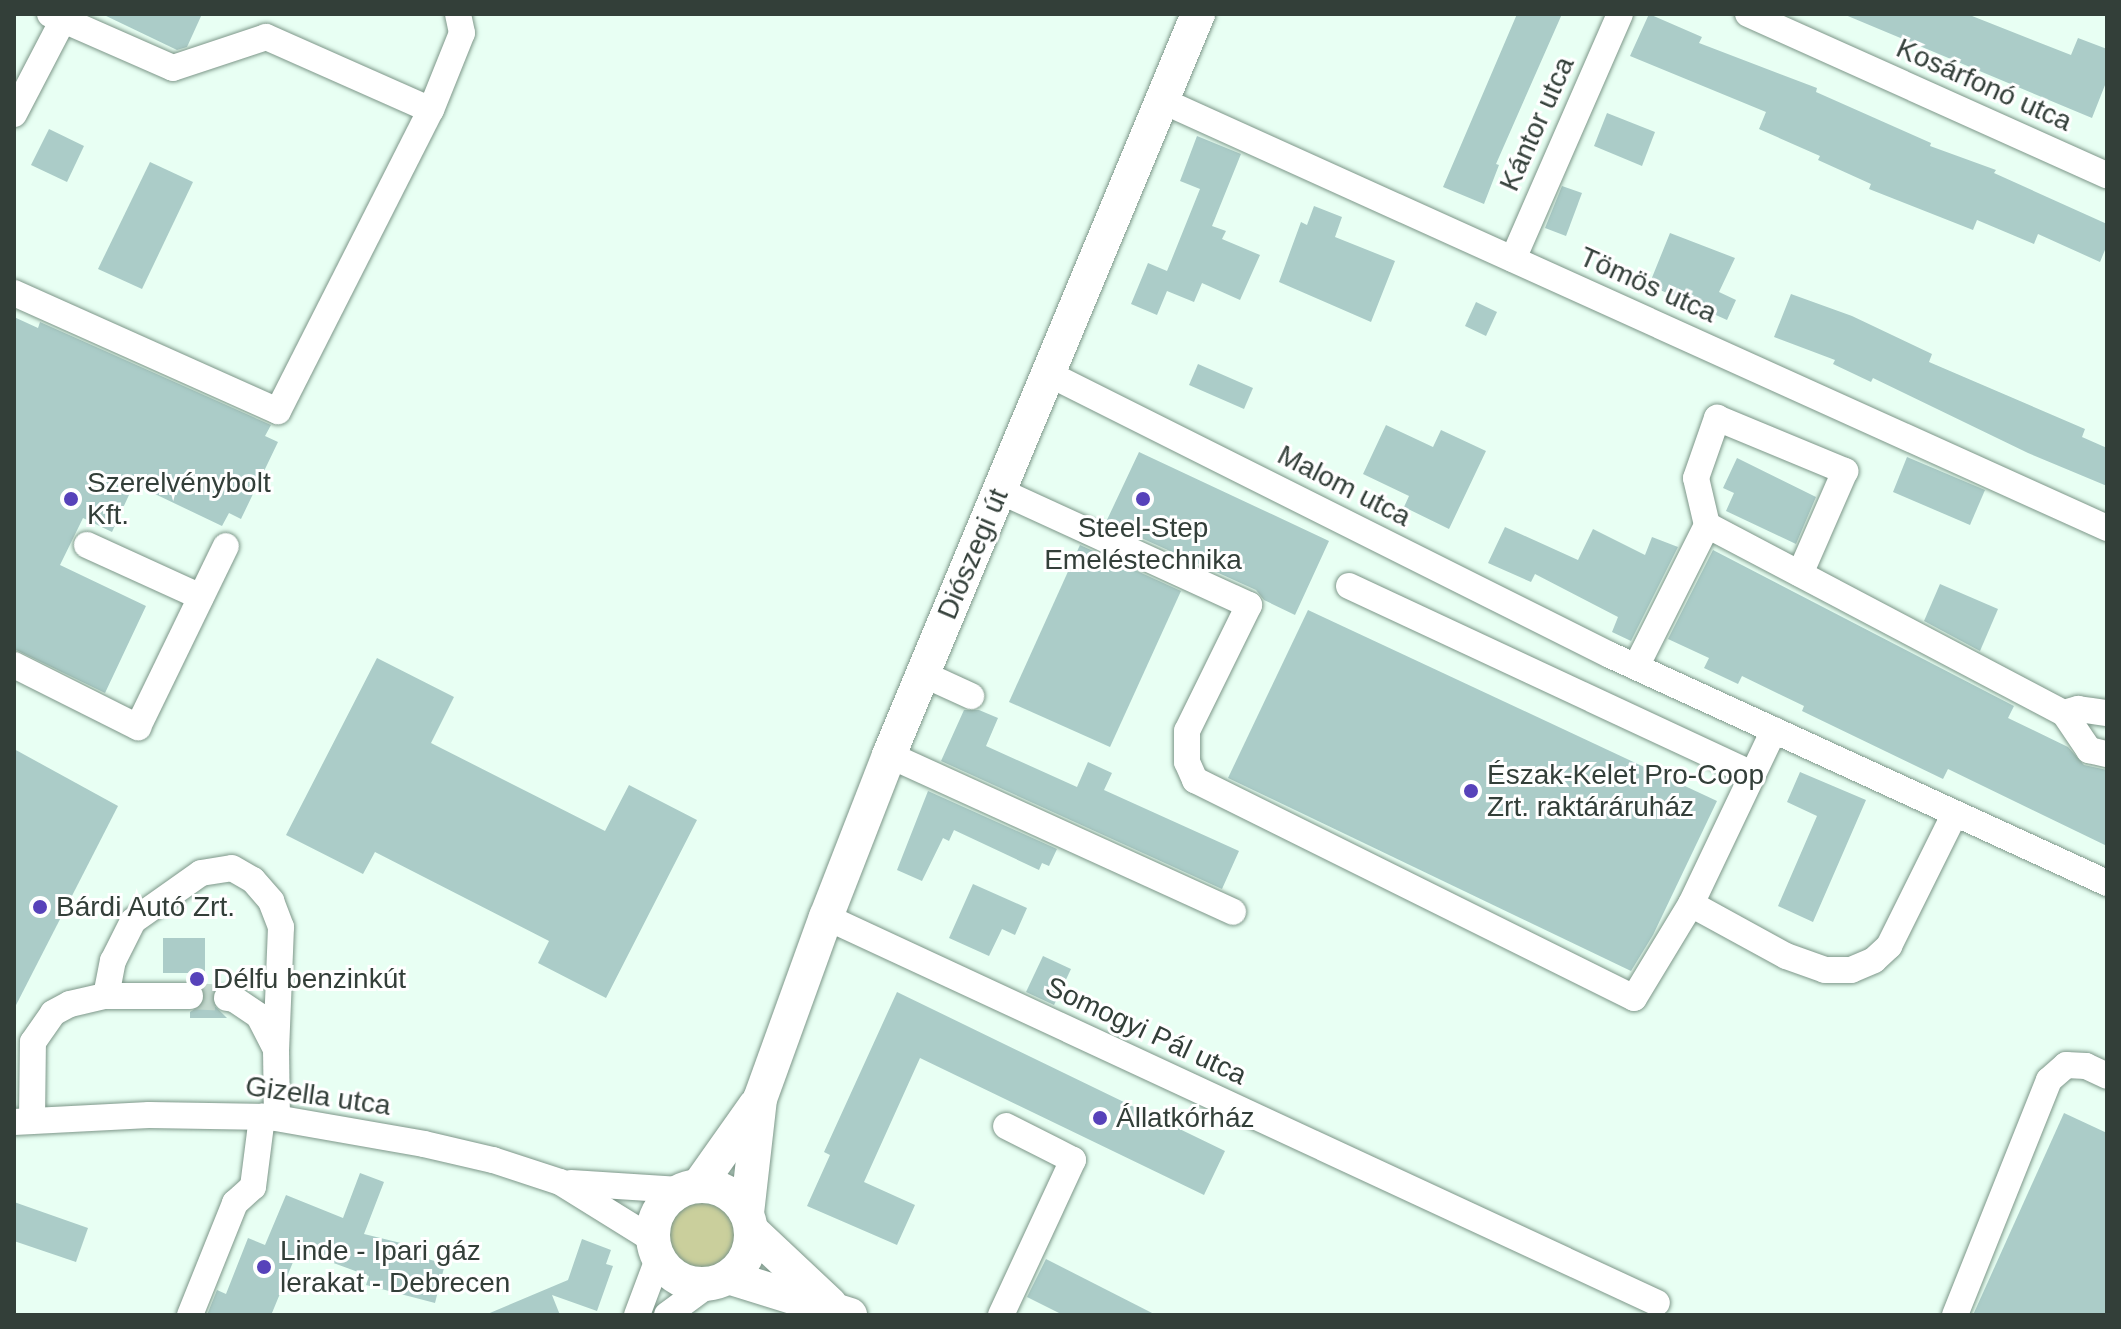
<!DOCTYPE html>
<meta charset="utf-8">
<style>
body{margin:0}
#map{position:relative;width:2121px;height:1329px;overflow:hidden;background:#e8fff3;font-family:Helvetica,sans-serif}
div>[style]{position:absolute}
.green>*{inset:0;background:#cacf9c}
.round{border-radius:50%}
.building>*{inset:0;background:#abccc8}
.minor-tunnel>*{height:26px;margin-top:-13px;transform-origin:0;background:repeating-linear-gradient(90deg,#c4d9ce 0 26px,transparent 0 39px)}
.roads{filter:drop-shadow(0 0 2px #7d9789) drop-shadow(0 0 2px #7d9789)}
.minor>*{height:26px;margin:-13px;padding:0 13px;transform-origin:13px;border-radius:13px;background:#fff}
.major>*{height:34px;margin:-17px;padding:0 17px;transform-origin:17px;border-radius:17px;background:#fff}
.major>.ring{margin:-17px;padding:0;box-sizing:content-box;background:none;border:34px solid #fff;border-radius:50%}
.dots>*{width:22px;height:22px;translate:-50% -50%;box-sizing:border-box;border:4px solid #fff;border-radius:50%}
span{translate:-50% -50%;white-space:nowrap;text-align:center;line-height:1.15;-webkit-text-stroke:6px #fff;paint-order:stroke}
.street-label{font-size:28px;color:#333f39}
.poi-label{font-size:28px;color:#333f39}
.left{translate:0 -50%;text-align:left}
.frame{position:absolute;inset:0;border:16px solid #333f39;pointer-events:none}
</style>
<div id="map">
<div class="green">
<div class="round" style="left:669px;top:1203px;width:66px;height:66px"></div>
</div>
<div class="building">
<div style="clip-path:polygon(102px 14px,202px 14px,187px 47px,177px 50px)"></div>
<div style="clip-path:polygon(1517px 14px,1562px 14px,1496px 164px,1499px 165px,1484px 204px,1443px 187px)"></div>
<div style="clip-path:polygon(1649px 14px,1702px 37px,1699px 43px,1817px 88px,1816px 92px,1931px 143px,1930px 146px,1996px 170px,1994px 173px,2107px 224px,2107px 245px,2100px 262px,2038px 234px,2034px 244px,1977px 220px,1973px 230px,1869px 189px,1871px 184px,1818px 160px,1820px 156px,1759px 129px,1766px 112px,1630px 56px)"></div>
<div style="clip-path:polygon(1843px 14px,1967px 14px,2071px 55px,2078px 38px,2107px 49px,2107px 80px,2092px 118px)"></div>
<div style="clip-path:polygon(1607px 113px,1655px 132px,1642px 166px,1594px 146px)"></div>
<div style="clip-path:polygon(49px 129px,84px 146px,67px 182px,31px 165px)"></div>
<div style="clip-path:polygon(1197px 136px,1241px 154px,1212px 226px,1226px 231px,1222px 239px,1260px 255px,1240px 300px,1202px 283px,1194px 302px,1167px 291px,1157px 315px,1131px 304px,1148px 263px,1167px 271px,1200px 189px,1180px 181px)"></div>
<div style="clip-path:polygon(150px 162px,193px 182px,142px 289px,98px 269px)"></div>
<div style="clip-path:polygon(1562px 186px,1582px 193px,1566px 236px,1545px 228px)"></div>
<div style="clip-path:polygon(1314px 206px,1342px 217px,1335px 237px,1395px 261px,1371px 322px,1279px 282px,1301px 222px,1307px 225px)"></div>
<div style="clip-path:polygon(1670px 233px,1735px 258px,1719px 292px,1736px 300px,1727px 320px,1649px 285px)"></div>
<div style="clip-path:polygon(1791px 294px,1852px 316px,1932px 354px,1929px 362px,2085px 429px,2082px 437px,2107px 448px,2107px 486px,2028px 453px,1873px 378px,1871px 382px,1833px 364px,1835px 360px,1774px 337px)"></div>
<div style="clip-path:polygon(1476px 302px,1497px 312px,1486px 336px,1465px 326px)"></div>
<div style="clip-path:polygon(14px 317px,38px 328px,40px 322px,271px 425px,265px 436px,278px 442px,241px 519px,229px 513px,222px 526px,134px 484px,112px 532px,83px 518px,60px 565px,146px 606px,105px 693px,14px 649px)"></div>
<div style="clip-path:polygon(1198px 364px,1253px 388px,1244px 409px,1189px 385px)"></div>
<div style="clip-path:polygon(1386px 425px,1433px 447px,1441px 430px,1486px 451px,1449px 529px,1404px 507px,1409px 496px,1363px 474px)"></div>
<div style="clip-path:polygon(1139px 452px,1329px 541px,1295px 615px,1264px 600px,1256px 590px,1106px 522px)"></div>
<div style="clip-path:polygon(1907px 457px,1985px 490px,1970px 525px,1893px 492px)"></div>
<div style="clip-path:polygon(1737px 458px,1816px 497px,1796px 544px,1726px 511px,1734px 493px,1723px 488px)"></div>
<div style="clip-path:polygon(1505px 527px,1578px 560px,1593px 529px,1645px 555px,1652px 537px,1678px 547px,1631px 641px,1612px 632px,1618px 617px,1535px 574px,1531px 582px,1488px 563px)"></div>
<div style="clip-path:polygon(1080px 545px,1181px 591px,1110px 747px,1009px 702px)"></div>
<div style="clip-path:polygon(1713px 550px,2014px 706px,2008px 718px,2068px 747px,2084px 765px,2107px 770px,2107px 846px,1948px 769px,1943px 779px,1802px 711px,1804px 706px,1742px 676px,1738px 684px,1704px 668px,1709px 658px,1668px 639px)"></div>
<div style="clip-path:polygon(1940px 584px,1998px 609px,1980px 651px,1924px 621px)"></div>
<div style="clip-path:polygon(1308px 610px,1717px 801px,1653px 935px,1631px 971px,1228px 778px)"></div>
<div style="clip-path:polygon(377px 658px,454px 697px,431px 743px,605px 831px,629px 785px,697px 820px,606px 998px,538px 963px,549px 941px,375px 852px,363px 874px,286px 835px)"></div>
<div style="clip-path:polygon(964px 710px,979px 710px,998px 718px,986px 746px,1077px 787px,1088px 762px,1112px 773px,1104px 790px,1239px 851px,1222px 889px,941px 761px)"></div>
<div style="clip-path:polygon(14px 749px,118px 806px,14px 1009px)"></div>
<div style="clip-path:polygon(1800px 772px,1866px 800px,1813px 922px,1778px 906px,1817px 816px,1787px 802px)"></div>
<div style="clip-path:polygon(928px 791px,1057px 849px,1049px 866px,1042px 863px,1039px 870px,954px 830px,949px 841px,943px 838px,922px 881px,897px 870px)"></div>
<div style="clip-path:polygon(973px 884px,1027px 908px,1015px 935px,1002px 929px,989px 956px,949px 938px)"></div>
<div style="clip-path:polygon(163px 938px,205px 938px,205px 973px,163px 973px)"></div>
<div style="clip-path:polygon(1043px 956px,1071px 969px,1054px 1005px,1026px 992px)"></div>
<div style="clip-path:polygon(202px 986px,218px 986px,211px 995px,212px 1003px,227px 1018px,190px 1018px,190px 1012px,204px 1003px,206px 995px)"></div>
<div style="clip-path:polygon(897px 992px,1225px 1151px,1204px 1195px,920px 1058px,864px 1182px,915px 1205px,897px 1245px,807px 1206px,830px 1155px,824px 1152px)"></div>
<div style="clip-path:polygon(2064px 1113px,2107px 1133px,2107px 1315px,1973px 1315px)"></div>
<div style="clip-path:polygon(360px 1173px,384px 1182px,364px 1234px,409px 1245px,407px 1253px,445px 1264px,435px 1303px,366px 1285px,369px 1276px,298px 1250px,272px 1313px,276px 1315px,207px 1315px,217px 1290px,226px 1294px,248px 1238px,265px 1245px,286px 1195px,343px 1218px)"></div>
<div style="clip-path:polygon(14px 1202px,88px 1228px,76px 1262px,14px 1241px)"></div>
<div style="clip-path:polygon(582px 1239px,611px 1250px,606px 1264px,613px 1266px,597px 1311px,552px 1295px,560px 1315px,485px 1315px,568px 1280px)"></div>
<div style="clip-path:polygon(1046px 1259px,1156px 1315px,1063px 1315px,1027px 1297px)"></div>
</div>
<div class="minor-tunnel">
<div style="left:190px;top:996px;width:37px;rotate:3deg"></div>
</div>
<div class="roads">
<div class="minor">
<div style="left:50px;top:14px;width:134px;rotate:23.7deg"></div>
<div style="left:173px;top:68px;width:98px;rotate:-18.4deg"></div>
<div style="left:266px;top:37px;width:180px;rotate:23.9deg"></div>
<div style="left:1748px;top:14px;width:393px;rotate:24.2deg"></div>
<div style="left:1163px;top:101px;width:1036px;rotate:24.34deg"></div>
<div style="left:14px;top:114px;width:113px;rotate:-62.5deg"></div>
<div style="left:1513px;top:259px;width:267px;rotate:-66.4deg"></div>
<div style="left:14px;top:293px;width:289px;rotate:24.1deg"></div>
<div style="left:278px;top:411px;width:338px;rotate:-63.1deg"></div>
<div style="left:431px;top:110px;width:83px;rotate:-68.1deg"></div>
<div style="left:462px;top:33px;width:19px;rotate:-102deg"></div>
<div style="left:1049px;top:374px;width:627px;rotate:26.61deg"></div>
<div style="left:1610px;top:655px;width:547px;rotate:24.64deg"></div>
<div style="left:1000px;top:491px;width:274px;rotate:24.6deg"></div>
<div style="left:1249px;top:605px;width:140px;rotate:116.2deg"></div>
<div style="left:1187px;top:731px;width:31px;rotate:90deg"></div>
<div style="left:1187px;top:762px;width:20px;rotate:66deg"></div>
<div style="left:1195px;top:780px;width:490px;rotate:26.4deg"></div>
<div style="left:1634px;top:998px;width:110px;rotate:-58.8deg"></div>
<div style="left:1707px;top:525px;width:48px;rotate:-103.2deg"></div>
<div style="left:1696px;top:478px;width:64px;rotate:-70.7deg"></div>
<div style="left:1717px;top:418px;width:139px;rotate:22.5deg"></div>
<div style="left:1845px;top:471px;width:112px;rotate:113.6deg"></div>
<div style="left:87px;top:545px;width:125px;rotate:24.5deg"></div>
<div style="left:1349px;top:586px;width:446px;rotate:25deg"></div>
<div style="left:14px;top:665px;width:139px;rotate:26.6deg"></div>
<div style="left:138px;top:727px;width:201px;rotate:-64.1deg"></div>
<div style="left:1636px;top:667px;width:159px;rotate:-63.4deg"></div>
<div style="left:1707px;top:525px;width:403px;rotate:27.8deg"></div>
<div style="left:2064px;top:713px;width:45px;rotate:56deg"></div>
<div style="left:2089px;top:750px;width:18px;rotate:13deg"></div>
<div style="left:923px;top:674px;width:53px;rotate:24.6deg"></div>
<div style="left:2064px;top:713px;width:15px;rotate:-16deg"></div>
<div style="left:2078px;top:709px;width:29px;rotate:8deg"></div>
<div style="left:1774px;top:730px;width:193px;rotate:115.5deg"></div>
<div style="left:1691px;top:904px;width:108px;rotate:28.7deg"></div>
<div style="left:1786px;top:956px;width:41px;rotate:19.7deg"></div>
<div style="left:1825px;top:970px;width:26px"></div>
<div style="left:1851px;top:970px;width:25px;rotate:-23deg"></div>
<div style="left:1874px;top:960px;width:21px;rotate:-43deg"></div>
<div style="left:1889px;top:946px;width:148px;rotate:-63.6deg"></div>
<div style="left:889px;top:755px;width:378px;rotate:24.5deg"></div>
<div style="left:826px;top:917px;width:916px;rotate:24.91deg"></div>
<div style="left:106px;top:996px;width:36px;rotate:-79deg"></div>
<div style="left:113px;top:961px;width:45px;rotate:-63.4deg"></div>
<div style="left:133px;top:921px;width:83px;rotate:-35.2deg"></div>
<div style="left:201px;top:873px;width:31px;rotate:-9deg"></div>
<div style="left:232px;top:868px;width:24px;rotate:30deg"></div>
<div style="left:253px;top:880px;width:28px;rotate:49deg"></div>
<div style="left:271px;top:901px;width:28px;rotate:69deg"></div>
<div style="left:281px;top:927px;width:122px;rotate:92.3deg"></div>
<div style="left:227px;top:998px;width:7px;rotate:8deg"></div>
<div style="left:234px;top:999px;width:30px;rotate:34deg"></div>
<div style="left:259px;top:1016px;width:37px;rotate:63deg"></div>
<div style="left:276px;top:1049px;width:69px;rotate:89.2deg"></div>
<div style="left:32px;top:1120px;width:78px;rotate:-89.3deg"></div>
<div style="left:33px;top:1042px;width:35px;rotate:-55deg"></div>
<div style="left:53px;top:1013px;width:19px;rotate:-28deg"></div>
<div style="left:70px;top:1004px;width:37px;rotate:-13deg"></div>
<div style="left:106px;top:996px;width:84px"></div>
<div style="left:14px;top:1122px;width:135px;rotate:-3deg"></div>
<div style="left:149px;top:1115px;width:121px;rotate:0.9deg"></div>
<div style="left:270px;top:1117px;width:156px;rotate:9.9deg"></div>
<div style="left:424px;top:1144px;width:71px;rotate:13.1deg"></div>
<div style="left:493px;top:1160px;width:71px;rotate:18.2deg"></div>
<div style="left:560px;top:1182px;width:108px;rotate:31.8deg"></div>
<div style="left:571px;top:1183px;width:109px;rotate:3.7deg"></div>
<div style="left:190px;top:1315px;width:121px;rotate:-68.1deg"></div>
<div style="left:235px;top:1203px;width:24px;rotate:-42deg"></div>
<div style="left:253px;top:1187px;width:71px;rotate:-82.7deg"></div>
<div style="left:637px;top:1315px;width:60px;rotate:-69.4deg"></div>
<div style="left:667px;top:1315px;width:52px;rotate:-36.4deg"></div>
<div style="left:1001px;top:1315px;width:171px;rotate:-65.1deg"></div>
<div style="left:1073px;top:1160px;width:75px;rotate:-153.1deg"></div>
<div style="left:1955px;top:1315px;width:253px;rotate:-68.2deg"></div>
<div style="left:2049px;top:1080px;width:23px;rotate:-41deg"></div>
<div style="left:2066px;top:1065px;width:20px;rotate:3deg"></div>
<div style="left:2086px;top:1066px;width:23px;rotate:25deg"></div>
</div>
<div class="major">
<div style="left:699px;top:1185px;width:97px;rotate:-54.7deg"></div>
<div class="ring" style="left:653px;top:1186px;width:64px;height:64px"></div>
<div style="left:747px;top:1213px;width:115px;rotate:-83.5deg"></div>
<div style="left:760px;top:1099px;width:194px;rotate:-70.1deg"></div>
<div style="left:826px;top:917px;width:174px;rotate:-68.7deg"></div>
<div style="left:889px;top:755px;width:803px;rotate:-67.36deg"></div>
<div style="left:751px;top:1230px;width:108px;rotate:43.1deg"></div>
<div style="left:728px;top:1277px;width:128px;rotate:17.3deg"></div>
</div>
</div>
<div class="dots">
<div style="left:71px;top:499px;background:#5742ba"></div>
<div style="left:1143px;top:499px;background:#5742ba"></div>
<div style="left:1471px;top:791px;background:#5742ba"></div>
<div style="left:40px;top:907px;background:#5742ba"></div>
<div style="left:197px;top:979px;background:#5742ba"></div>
<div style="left:1100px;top:1118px;background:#5742ba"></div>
<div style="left:264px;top:1267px;background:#5742ba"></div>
</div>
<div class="street-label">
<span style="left:1984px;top:85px;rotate:24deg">Kosárfonó utca</span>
<span style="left:1537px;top:124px;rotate:-66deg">Kántor utca</span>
<span style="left:1648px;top:285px;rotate:24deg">Tömös utca</span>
<span style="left:1344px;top:486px;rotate:27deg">Malom utca</span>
<span style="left:973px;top:554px;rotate:-67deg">Diószegi út</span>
<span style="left:1146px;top:1031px;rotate:25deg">Somogyi Pál utca</span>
<span style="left:318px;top:1096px;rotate:8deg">Gizella utca</span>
</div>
<div class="poi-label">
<span class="left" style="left:87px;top:499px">Szerelvénybolt<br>Kft.</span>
<span style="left:1143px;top:544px">Steel-Step<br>Emeléstechnika</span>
<span class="left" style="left:1487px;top:791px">Észak-Kelet Pro-Coop<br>Zrt. raktáráruház</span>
<span class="left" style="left:56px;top:907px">Bárdi Autó Zrt.</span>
<span class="left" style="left:213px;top:979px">Délfu benzinkút</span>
<span class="left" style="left:1116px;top:1118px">Állatkórház</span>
<span class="left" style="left:280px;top:1267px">Linde - Ipari gáz<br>lerakat - Debrecen</span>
</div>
<div class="frame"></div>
</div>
